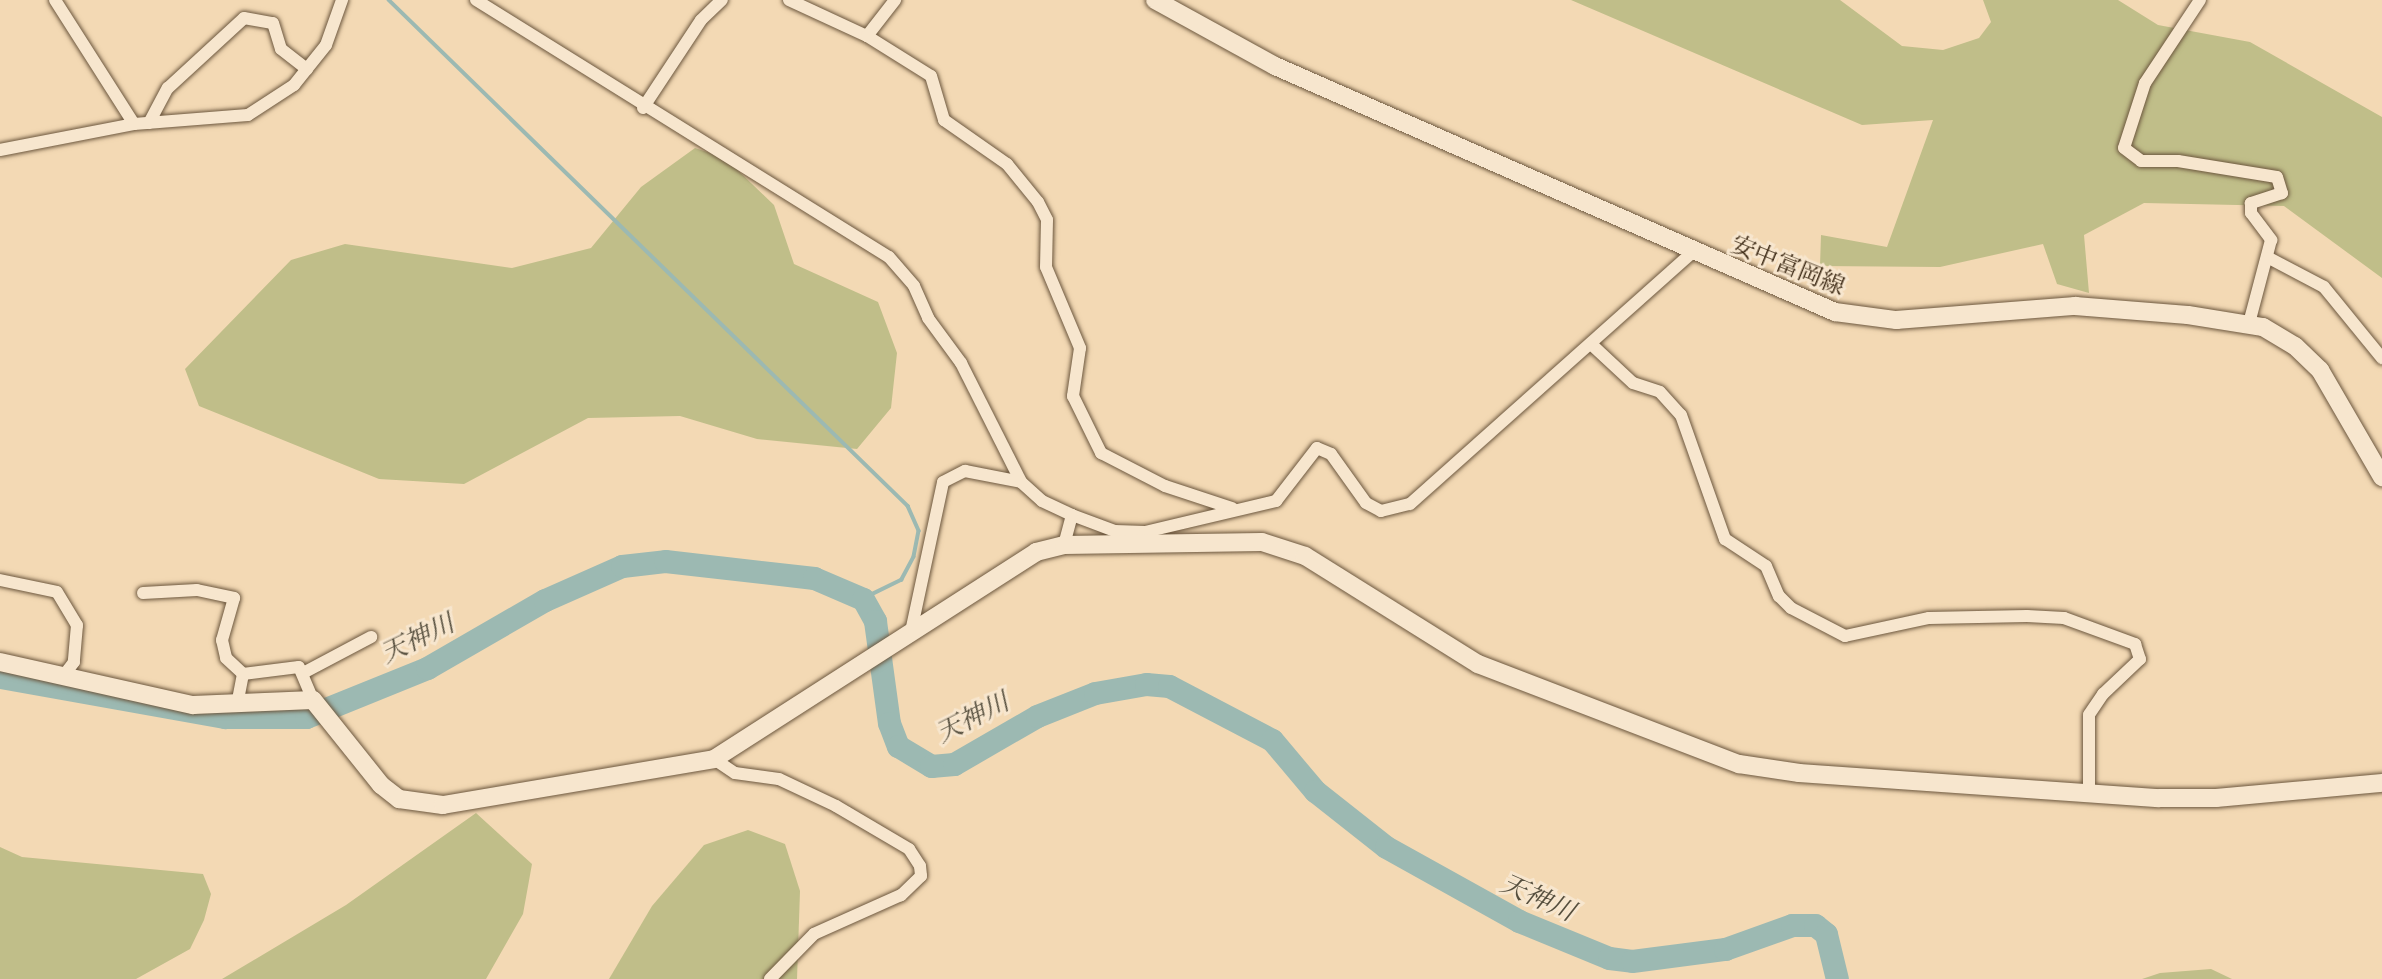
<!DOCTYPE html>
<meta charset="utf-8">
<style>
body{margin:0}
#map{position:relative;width:2382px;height:979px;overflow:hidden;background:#f3d9b4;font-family:"Gentium Book Plus","Noto Serif JP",serif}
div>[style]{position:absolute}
.green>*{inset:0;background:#c0be89}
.stream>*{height:3.5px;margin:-1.75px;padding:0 1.75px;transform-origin:1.75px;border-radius:1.75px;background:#9cb9b2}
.river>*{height:23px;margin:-11.5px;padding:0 11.5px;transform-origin:11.5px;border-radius:11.5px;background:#9cb9b2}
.roads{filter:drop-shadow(0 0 2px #6c573e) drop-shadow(0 0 2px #6c573e)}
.street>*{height:12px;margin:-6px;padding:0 6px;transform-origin:6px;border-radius:6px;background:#f7e6ce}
.secondary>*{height:18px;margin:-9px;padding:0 9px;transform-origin:9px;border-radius:9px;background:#f7e6ce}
span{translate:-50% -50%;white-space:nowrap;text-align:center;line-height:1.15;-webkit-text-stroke:6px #f7e6ce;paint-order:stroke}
.street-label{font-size:24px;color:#3f2c17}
.water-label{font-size:26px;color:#564f3e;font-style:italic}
</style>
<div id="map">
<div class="green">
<div style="clip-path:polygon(1571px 0,1840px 0,1902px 46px,1943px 50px,1979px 38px,1991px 22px,1983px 0,2118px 0,2158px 25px,2250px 42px,2382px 117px,2382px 278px,2284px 206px,2144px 203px,2084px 235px,2089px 293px,2057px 284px,2043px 244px,1940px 267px,1820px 266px,1821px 235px,1887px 247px,1933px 120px,1862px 125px)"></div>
<div style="clip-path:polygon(695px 148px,725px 158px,774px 205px,794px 264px,878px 302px,897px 353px,891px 408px,857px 449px,757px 439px,680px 416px,588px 418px,464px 484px,379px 479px,199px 406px,185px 369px,291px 260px,345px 244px,512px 268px,591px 248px,641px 187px)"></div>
<div style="clip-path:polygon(476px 813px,532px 864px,523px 914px,486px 979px,222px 979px,346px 905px)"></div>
<div style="clip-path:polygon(748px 830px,785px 844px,800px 891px,797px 979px,609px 979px,652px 906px,704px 845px)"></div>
<div style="clip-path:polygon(0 847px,22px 857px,203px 874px,211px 894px,204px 920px,190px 949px,136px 979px,0 979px)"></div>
<div style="clip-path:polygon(2211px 969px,2232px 979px,2142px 979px,2160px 973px)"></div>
</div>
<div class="stream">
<div style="left:389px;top:0;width:725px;rotate:44.27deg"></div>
<div style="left:908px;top:506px;width:27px;rotate:66deg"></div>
<div style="left:919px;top:531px;width:26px;rotate:101deg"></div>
<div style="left:914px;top:557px;width:26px;rotate:118deg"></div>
<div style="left:902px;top:580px;width:43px;rotate:154deg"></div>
</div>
<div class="river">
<div style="left:0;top:677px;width:229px;rotate:10.1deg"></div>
<div style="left:225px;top:717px;width:81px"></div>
<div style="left:306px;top:717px;width:131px;rotate:-22deg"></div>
<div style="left:427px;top:668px;width:136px;rotate:-30deg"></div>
<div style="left:545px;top:600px;width:84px;rotate:-23.8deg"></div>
<div style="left:622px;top:566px;width:43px;rotate:-6.6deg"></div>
<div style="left:665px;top:561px;width:150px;rotate:6.5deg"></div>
<div style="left:814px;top:578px;width:53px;rotate:23.2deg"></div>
<div style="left:863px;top:599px;width:25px;rotate:61deg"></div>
<div style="left:875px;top:621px;width:103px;rotate:82.2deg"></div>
<div style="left:889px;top:723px;width:25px;rotate:69deg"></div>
<div style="left:898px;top:746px;width:39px;rotate:31deg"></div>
<div style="left:931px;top:766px;width:23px;rotate:-5deg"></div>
<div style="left:954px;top:764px;width:96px;rotate:-30deg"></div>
<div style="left:1037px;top:716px;width:62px;rotate:-21.6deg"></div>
<div style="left:1095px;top:693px;width:52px;rotate:-10deg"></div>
<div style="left:1146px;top:684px;width:23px;rotate:5deg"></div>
<div style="left:1169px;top:686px;width:116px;rotate:27.7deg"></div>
<div style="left:1272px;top:740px;width:67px;rotate:49.9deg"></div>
<div style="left:1315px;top:791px;width:90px;rotate:38.3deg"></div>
<div style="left:1386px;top:847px;width:152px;rotate:29.1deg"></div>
<div style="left:1519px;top:921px;width:97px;rotate:22.3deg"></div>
<div style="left:1609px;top:958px;width:23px;rotate:7deg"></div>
<div style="left:1632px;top:961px;width:94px;rotate:-7.4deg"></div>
<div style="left:1725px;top:949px;width:71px;rotate:-19.7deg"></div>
<div style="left:1792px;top:925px;width:23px"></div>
<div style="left:1815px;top:925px;width:14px;rotate:39deg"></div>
<div style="left:1826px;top:934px;width:46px;rotate:76.3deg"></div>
</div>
<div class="roads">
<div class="street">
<div style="left:55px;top:0;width:147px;rotate:57.5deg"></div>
<div style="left:476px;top:0;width:486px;rotate:31.9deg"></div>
<div style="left:889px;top:257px;width:38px;rotate:49deg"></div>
<div style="left:914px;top:286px;width:35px;rotate:66deg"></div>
<div style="left:928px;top:318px;width:56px;rotate:53.7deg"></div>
<div style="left:961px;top:363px;width:133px;rotate:63.2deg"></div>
<div style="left:789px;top:0;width:86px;rotate:24.8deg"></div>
<div style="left:867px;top:36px;width:46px;rotate:-52.1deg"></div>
<div style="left:2200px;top:0;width:100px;rotate:123.5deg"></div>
<div style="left:2145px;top:83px;width:68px;rotate:107.9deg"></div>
<div style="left:2124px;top:148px;width:21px;rotate:37deg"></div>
<div style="left:2141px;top:161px;width:37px"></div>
<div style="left:2178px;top:161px;width:100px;rotate:9.2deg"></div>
<div style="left:2277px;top:177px;width:17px;rotate:73deg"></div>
<div style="left:2282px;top:193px;width:33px;rotate:162deg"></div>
<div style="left:2251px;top:203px;width:10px;rotate:90deg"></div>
<div style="left:2251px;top:213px;width:34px;rotate:53deg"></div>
<div style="left:2271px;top:240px;width:86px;rotate:104.8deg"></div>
<div style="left:867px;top:36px;width:75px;rotate:32deg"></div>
<div style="left:931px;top:76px;width:46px;rotate:73.5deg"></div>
<div style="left:944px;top:120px;width:77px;rotate:34.9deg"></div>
<div style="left:1007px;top:164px;width:49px;rotate:50.8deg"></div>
<div style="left:1038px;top:202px;width:20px;rotate:63deg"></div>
<div style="left:1047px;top:220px;width:47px;rotate:91.2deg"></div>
<div style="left:1046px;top:267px;width:88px;rotate:67.2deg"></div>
<div style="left:1080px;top:348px;width:49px;rotate:98.3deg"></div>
<div style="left:1073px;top:396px;width:64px;rotate:63.8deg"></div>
<div style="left:1101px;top:453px;width:72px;rotate:27.3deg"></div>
<div style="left:1165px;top:486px;width:71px;rotate:18.2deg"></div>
<div style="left:643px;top:108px;width:105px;rotate:-56.6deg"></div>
<div style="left:701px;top:20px;width:29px;rotate:-44deg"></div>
<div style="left:149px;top:123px;width:40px;rotate:-62deg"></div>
<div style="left:168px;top:88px;width:103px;rotate:-42.6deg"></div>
<div style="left:244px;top:18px;width:29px;rotate:10deg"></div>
<div style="left:273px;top:23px;width:27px;rotate:73deg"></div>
<div style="left:281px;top:49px;width:33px;rotate:38deg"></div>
<div style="left:0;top:150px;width:136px;rotate:-11deg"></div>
<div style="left:134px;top:124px;width:114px;rotate:-4.5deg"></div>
<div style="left:248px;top:115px;width:55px;rotate:-33.1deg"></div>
<div style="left:294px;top:85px;width:51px;rotate:-51.3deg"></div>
<div style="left:326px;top:45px;width:48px;rotate:-70.4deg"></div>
<div style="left:2269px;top:258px;width:62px;rotate:27.8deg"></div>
<div style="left:2324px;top:287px;width:92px;rotate:50.8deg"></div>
<div style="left:1591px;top:344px;width:57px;rotate:42.9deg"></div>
<div style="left:1633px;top:383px;width:28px;rotate:18deg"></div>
<div style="left:1660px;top:392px;width:31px;rotate:48deg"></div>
<div style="left:1681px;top:415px;width:132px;rotate:70.5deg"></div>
<div style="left:1725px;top:539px;width:49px;rotate:33.4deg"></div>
<div style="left:1766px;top:566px;width:33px;rotate:67deg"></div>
<div style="left:1779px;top:596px;width:17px;rotate:45deg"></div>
<div style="left:1791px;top:608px;width:61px;rotate:27.4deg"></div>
<div style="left:1845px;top:636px;width:86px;rotate:-12.1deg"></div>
<div style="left:1929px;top:618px;width:98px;rotate:-1.2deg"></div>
<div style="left:2027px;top:616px;width:37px;rotate:3deg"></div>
<div style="left:2064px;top:618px;width:76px;rotate:20.1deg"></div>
<div style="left:2135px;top:644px;width:16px;rotate:72deg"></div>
<div style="left:2140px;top:659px;width:51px;rotate:136.6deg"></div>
<div style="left:2103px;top:694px;width:25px;rotate:124deg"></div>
<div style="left:2089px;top:715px;width:79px;rotate:90deg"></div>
<div style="left:1072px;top:515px;width:46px;rotate:20.4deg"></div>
<div style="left:1115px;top:531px;width:30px;rotate:2deg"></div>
<div style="left:1145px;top:532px;width:135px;rotate:-13.3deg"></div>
<div style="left:1276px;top:501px;width:67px;rotate:-52.3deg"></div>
<div style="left:1317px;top:448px;width:15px;rotate:23deg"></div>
<div style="left:1331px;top:454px;width:60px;rotate:54.5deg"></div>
<div style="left:1366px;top:503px;width:17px;rotate:28deg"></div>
<div style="left:1381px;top:511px;width:30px;rotate:-14deg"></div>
<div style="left:1410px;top:504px;width:378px;rotate:-41.7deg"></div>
<div style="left:0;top:580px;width:58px;rotate:11.9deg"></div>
<div style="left:57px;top:592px;width:39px;rotate:59deg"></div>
<div style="left:77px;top:625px;width:37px;rotate:95deg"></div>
<div style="left:74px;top:662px;width:20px;rotate:127deg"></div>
<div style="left:143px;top:593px;width:54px;rotate:-3.2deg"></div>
<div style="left:197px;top:590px;width:38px;rotate:12deg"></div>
<div style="left:234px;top:598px;width:44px;rotate:105.9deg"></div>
<div style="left:222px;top:640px;width:18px;rotate:77deg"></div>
<div style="left:226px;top:658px;width:23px;rotate:43deg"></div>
<div style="left:243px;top:674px;width:31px;rotate:101deg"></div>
<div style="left:912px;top:627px;width:148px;rotate:-77.9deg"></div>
<div style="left:943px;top:482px;width:25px;rotate:-27deg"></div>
<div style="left:965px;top:471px;width:57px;rotate:11.1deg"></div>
<div style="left:1021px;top:482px;width:28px;rotate:42deg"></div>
<div style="left:1042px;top:501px;width:33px;rotate:25deg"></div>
<div style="left:1072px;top:515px;width:31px;rotate:105deg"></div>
<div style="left:305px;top:672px;width:75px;rotate:-27.9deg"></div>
<div style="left:243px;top:674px;width:56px;rotate:-7.1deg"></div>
<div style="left:299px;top:667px;width:36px;rotate:67deg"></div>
<div style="left:714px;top:759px;width:25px;rotate:34deg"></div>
<div style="left:735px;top:773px;width:44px;rotate:7.8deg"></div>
<div style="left:779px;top:779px;width:63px;rotate:25.3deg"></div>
<div style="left:836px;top:806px;width:85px;rotate:30.5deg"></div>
<div style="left:909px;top:849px;width:20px;rotate:57deg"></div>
<div style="left:920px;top:866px;width:10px;rotate:84deg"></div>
<div style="left:921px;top:876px;width:28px;rotate:136deg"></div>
<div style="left:901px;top:895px;width:95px;rotate:155.9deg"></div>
<div style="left:814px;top:934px;width:63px;rotate:134.4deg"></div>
</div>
<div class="secondary">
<div style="left:1155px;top:0;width:137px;rotate:28.8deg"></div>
<div style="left:1275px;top:66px;width:612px;rotate:23.72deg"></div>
<div style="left:1835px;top:312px;width:62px;rotate:7.5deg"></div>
<div style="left:1896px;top:320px;width:180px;rotate:-4.5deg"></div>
<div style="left:2075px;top:306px;width:113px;rotate:4.6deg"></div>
<div style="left:2188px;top:315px;width:76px;rotate:9.1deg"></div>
<div style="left:2263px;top:327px;width:37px;rotate:31deg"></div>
<div style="left:2295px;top:346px;width:35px;rotate:44deg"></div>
<div style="left:2320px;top:370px;width:124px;rotate:59.9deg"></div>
<div style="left:0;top:662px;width:198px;rotate:12.6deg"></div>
<div style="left:193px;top:705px;width:120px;rotate:-2.4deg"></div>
<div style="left:313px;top:700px;width:109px;rotate:51.3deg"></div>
<div style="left:381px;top:785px;width:23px;rotate:38deg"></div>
<div style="left:399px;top:799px;width:44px;rotate:7.8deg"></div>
<div style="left:443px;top:805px;width:275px;rotate:-9.6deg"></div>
<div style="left:714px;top:759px;width:383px;rotate:-32.7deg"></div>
<div style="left:1036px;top:552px;width:29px;rotate:-14deg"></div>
<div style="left:1064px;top:545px;width:198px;rotate:-0.9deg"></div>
<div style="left:1262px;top:542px;width:45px;rotate:18deg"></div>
<div style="left:1305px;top:556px;width:204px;rotate:32deg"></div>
<div style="left:1478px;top:664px;width:280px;rotate:21deg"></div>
<div style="left:1739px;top:764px;width:61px;rotate:8.5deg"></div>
<div style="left:1799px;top:773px;width:361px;rotate:4deg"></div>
<div style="left:2159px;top:798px;width:57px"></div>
<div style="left:2216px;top:798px;width:167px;rotate:-5.2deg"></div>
</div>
</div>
<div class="street-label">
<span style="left:1788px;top:265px;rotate:22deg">安中富岡線</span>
</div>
<div class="water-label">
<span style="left:417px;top:638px;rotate:-26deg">天神川</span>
<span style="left:972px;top:717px;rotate:-27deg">天神川</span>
<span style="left:1538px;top:897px;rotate:24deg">天神川</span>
</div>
</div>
